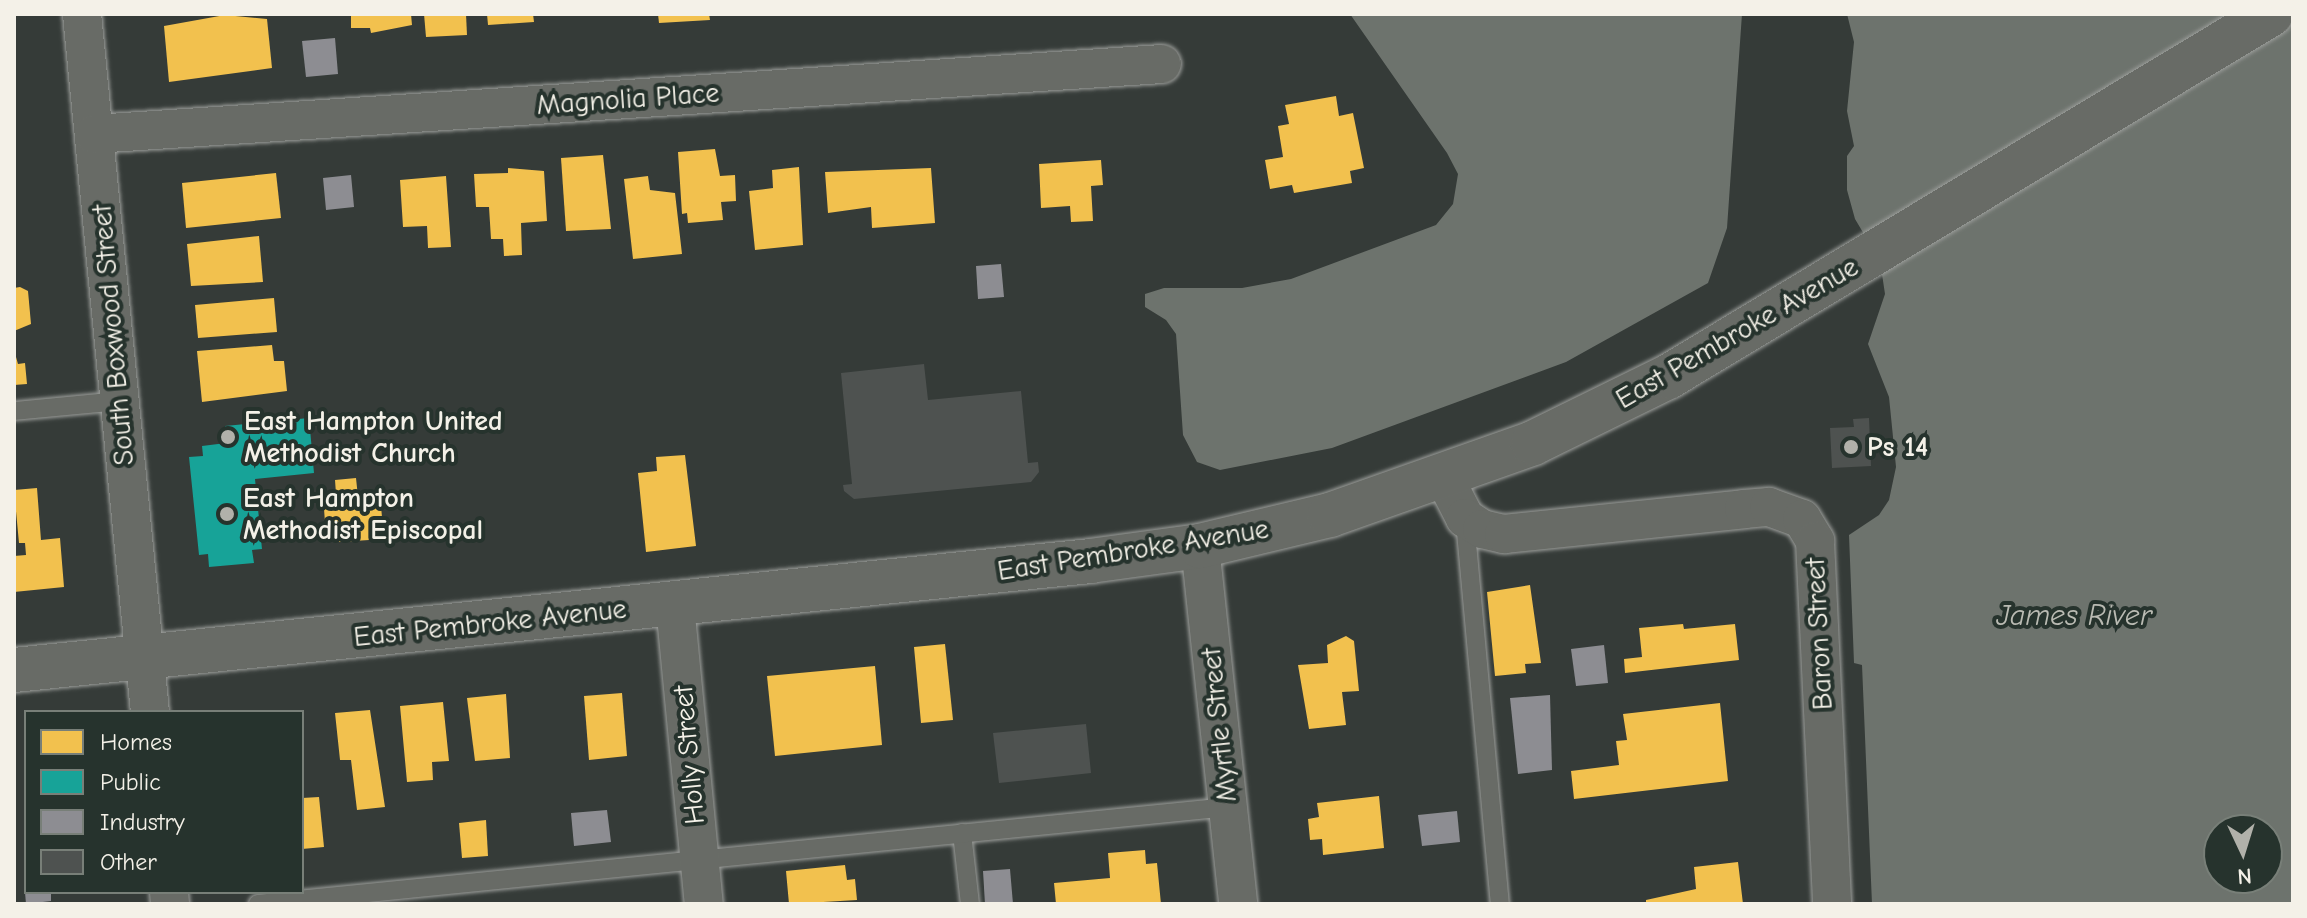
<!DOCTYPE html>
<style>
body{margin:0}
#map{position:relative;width:2307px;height:918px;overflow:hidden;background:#353b38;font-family:"Comic Neue",sans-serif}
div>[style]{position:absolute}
.water>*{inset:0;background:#6d736d}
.homes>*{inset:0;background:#f2c14e}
.public>*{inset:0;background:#17a398}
.industry>*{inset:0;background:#8d8d92}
.building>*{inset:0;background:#4e5250}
.roads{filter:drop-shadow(0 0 2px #9c9e9b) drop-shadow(0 0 2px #9c9e9b)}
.lane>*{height:18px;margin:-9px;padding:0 9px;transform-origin:9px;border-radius:9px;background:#686b66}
.street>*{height:38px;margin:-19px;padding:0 19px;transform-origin:19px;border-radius:19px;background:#686b66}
.secondary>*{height:44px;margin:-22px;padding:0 22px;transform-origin:22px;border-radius:22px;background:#686b66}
.dots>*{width:22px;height:22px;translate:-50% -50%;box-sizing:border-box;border:4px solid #26332d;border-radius:50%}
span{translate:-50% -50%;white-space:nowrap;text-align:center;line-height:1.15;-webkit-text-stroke:8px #26332d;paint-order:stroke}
.street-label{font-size:28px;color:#f4f1e8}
.poi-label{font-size:28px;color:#f4f1e8;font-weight:700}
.left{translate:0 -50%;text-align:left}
.water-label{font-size:30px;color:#babbb3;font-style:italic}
.frame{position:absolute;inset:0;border:16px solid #f4f1e8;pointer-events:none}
.legend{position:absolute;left:24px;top:710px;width:280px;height:184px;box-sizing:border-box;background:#26332d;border:2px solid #787f78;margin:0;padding:10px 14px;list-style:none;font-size:24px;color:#f4f1e8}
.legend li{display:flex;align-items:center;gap:16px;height:40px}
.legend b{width:40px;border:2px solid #787f78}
.north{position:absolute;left:2203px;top:814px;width:80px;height:80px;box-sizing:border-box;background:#26332d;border:2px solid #787f78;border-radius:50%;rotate:176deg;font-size:22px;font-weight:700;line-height:32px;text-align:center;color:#f4f1e8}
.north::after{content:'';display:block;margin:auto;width:28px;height:36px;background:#b1b1aa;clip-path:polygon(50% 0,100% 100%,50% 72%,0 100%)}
</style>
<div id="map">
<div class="water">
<div style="clip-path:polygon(1350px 14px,1742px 14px,1727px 228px,1708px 283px,1566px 362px,1332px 448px,1220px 470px,1197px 462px,1183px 435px,1176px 334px,1166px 320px,1145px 307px,1145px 294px,1164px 288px,1242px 288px,1291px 279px,1436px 225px,1453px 204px,1458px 174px,1447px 153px)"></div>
<div style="clip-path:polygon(evenodd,1847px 14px,2293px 14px,2293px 904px,1872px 904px,1862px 665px,1854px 663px,1849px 535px,1879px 515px,1889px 500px,1896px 467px,1889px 397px,1868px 344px,1885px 294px,1880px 261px,1855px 219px,1847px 190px,1847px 156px,1854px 146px,1847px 111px,1854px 42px,1847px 14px,2219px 830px,2267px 830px,2267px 878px,2219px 878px,2219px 830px)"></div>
</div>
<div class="homes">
<div style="clip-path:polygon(351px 14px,411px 14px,412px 25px,371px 33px,370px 28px,351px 28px)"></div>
<div style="clip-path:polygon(424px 14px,466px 14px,467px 35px,426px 37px)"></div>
<div style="clip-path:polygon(487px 14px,533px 14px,534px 22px,488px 25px)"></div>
<div style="clip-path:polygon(658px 14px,709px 14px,710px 20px,659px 23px)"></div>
<div style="clip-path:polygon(225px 15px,267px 19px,272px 68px,169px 82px,164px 26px)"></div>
<div style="clip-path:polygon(1336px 96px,1339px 116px,1353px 113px,1364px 168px,1350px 171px,1352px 183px,1294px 193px,1292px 185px,1270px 189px,1265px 160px,1283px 157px,1278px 126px,1289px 124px,1285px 105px)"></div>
<div style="clip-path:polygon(715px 149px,720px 176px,735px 175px,736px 201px,721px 202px,723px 220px,688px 223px,687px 213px,682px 214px,678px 152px)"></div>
<div style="clip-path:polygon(603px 155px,611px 229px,566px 231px,561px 158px)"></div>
<div style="clip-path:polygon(1101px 160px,1103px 185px,1091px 186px,1093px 221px,1071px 222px,1070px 206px,1041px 208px,1039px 164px)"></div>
<div style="clip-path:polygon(799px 167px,803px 245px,755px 250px,749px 191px,773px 188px,772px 170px)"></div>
<div style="clip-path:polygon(508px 168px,544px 171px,547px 221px,521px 223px,522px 255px,504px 256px,503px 239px,491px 239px,489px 207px,476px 207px,474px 174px,508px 173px)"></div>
<div style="clip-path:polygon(931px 168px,935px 223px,872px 228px,871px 207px,828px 213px,825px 172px)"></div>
<div style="clip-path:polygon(276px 173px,281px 218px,186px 228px,182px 183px)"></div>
<div style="clip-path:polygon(446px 176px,451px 247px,428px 248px,427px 226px,403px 227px,400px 180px)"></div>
<div style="clip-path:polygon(648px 176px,650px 190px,675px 193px,682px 254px,633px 259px,624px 179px)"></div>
<div style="clip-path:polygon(259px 236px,263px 282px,191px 286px,187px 244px)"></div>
<div style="clip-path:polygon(20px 287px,28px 291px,31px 324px,14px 331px,14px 288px)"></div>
<div style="clip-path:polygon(274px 298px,277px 332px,198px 338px,195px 305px)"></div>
<div style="clip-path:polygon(272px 345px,274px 361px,284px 361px,287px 391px,202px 402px,197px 351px)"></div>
<div style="clip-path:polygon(14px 350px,18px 364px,25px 363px,27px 384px,14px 385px)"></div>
<div style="clip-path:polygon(685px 455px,696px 546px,646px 552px,638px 473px,657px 471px,656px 457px)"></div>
<div style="clip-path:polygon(356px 478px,358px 497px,380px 495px,384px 539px,339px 542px,338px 536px,326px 536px,324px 509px,337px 508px,335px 480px)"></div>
<div style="clip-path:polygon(37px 488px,41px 540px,60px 538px,64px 587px,14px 592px,14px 556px,26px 555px,25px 543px,19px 543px,14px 490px)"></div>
<div style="clip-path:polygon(1530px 585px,1541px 663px,1525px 664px,1526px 673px,1495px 676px,1487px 592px)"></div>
<div style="clip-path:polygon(1683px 624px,1684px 629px,1735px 624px,1739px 660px,1625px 673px,1624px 659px,1642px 657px,1639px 628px)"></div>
<div style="clip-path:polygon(1346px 636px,1354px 641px,1359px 691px,1342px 692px,1346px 725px,1309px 729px,1298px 665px,1328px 663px,1327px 645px)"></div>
<div style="clip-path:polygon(945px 644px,953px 720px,921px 723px,914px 647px)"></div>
<div style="clip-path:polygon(875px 666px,882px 745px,775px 756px,767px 676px)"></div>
<div style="clip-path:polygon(622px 693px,627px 756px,589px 760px,584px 696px)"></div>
<div style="clip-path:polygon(506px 694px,510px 758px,475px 761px,467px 698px)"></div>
<div style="clip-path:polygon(443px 702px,449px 761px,432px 762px,433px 780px,407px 782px,400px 706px)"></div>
<div style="clip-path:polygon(1720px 703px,1728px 781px,1574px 799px,1571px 771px,1619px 765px,1616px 741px,1627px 740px,1623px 714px)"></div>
<div style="clip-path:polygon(370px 710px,385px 807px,357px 810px,351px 760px,340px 760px,335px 713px)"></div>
<div style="clip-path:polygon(1379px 796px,1384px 848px,1323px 855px,1322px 839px,1310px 840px,1308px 819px,1319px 817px,1317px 803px)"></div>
<div style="clip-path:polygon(319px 797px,324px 847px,302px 849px,302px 798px)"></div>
<div style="clip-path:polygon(486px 820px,488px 856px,462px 858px,459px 823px)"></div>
<div style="clip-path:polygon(1145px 850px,1146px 864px,1157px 863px,1161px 904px,1056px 904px,1054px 883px,1110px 878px,1108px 853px)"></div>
<div style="clip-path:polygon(1738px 862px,1743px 904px,1646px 904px,1646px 900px,1696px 889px,1694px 867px)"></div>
<div style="clip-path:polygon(845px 865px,847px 880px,855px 879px,857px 900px,789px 904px,786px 871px)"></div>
</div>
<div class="public">
<div style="clip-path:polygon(309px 418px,314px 473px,255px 479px,262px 549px,252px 550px,254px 563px,209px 567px,208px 554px,199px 555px,189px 457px,203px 456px,202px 446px,226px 443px,225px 426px)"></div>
</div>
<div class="industry">
<div style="clip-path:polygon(335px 38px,338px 74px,306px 77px,302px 41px)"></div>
<div style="clip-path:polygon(351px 175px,354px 207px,326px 210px,323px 178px)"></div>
<div style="clip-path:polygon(1001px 264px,1004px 297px,978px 299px,976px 266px)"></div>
<div style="clip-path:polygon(1604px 645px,1608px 683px,1576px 686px,1571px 649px)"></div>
<div style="clip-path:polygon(1550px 695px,1552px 770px,1518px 774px,1510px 698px)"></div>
<div style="clip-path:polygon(607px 810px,611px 842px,574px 846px,571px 813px)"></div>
<div style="clip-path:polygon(1457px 811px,1460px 842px,1422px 846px,1418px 815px)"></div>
<div style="clip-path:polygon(1010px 869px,1013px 904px,985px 904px,983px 871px)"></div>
<div style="clip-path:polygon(25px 892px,51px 892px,51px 901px,26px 904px)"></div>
</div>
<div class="building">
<div style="clip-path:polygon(924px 364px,928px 400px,1021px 391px,1028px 463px,1038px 462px,1039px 472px,1031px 482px,854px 499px,844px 491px,843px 485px,852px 484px,841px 373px)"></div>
<div style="clip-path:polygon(1869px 418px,1871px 466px,1832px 468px,1830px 428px,1854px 427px,1853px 419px)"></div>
<div style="clip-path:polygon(1086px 724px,1091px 773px,999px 783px,993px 733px)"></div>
</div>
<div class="roads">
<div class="lane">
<div style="left:14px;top:411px;width:105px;rotate:-5.4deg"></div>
<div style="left:1465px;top:521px;width:385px;rotate:84.8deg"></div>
<div style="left:962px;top:833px;width:71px;rotate:83.6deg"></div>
<div style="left:258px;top:904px;width:975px;rotate:-5.71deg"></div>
</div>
<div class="street">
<div style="left:82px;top:14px;width:701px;rotate:84.44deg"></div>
<div style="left:94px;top:134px;width:1070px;rotate:-3.75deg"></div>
<div style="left:1444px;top:477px;width:46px;rotate:62.9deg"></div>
<div style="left:1465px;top:518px;width:20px;rotate:33deg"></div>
<div style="left:1482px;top:529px;width:23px;rotate:13deg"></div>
<div style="left:1504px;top:534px;width:241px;rotate:-5.9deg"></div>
<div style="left:1744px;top:509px;width:25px;rotate:-5deg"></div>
<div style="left:1769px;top:507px;width:35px;rotate:20deg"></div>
<div style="left:1802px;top:519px;width:26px;rotate:59deg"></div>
<div style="left:1815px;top:541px;width:363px;rotate:87.3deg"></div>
<div style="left:1200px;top:546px;width:360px;rotate:83.9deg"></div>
<div style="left:675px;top:605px;width:300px;rotate:84.5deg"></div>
<div style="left:169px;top:892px;width:12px;rotate:85deg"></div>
</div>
<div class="secondary">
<div style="left:14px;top:670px;width:1082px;rotate:-5.78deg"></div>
<div style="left:1090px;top:561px;width:111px;rotate:-7.8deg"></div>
<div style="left:1200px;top:546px;width:134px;rotate:-13.4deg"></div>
<div style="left:1330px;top:515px;width:215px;rotate:-19.5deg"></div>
<div style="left:1533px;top:443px;width:150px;rotate:-26.1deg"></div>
<div style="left:1668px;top:377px;width:704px;rotate:-31.05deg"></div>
</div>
</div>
<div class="dots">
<div style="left:228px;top:437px;background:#b1b1aa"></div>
<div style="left:1851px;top:447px;background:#b1b1aa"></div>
<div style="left:227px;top:514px;background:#b1b1aa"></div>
</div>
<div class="street-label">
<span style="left:628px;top:99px;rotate:-4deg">Magnolia Place</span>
<span style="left:1737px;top:333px;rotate:-30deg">East Pembroke Avenue</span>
<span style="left:113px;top:335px;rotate:-95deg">South Boxwood Street</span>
<span style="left:1133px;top:550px;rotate:-9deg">East Pembroke Avenue</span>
<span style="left:490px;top:623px;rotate:-6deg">East Pembroke Avenue</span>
<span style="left:1819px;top:634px;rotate:-93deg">Baron Street</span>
<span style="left:1219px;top:725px;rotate:-96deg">Myrtle Street</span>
<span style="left:689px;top:755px;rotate:-95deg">Holly Street</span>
</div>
<div class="poi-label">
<span class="left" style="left:244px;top:437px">East Hampton United<br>Methodist Church</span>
<span class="left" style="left:1867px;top:447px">Ps 14</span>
<span class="left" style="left:243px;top:514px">East Hampton<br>Methodist Episcopal</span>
</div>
<div class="water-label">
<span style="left:2074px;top:616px">James River</span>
</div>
<div class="frame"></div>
<ul class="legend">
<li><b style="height:22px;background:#f2c14e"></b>Homes</li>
<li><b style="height:22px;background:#17a398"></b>Public</li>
<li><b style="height:22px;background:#8d8d92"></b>Industry</li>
<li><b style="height:22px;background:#4e5250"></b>Other</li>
</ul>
<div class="north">N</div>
</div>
